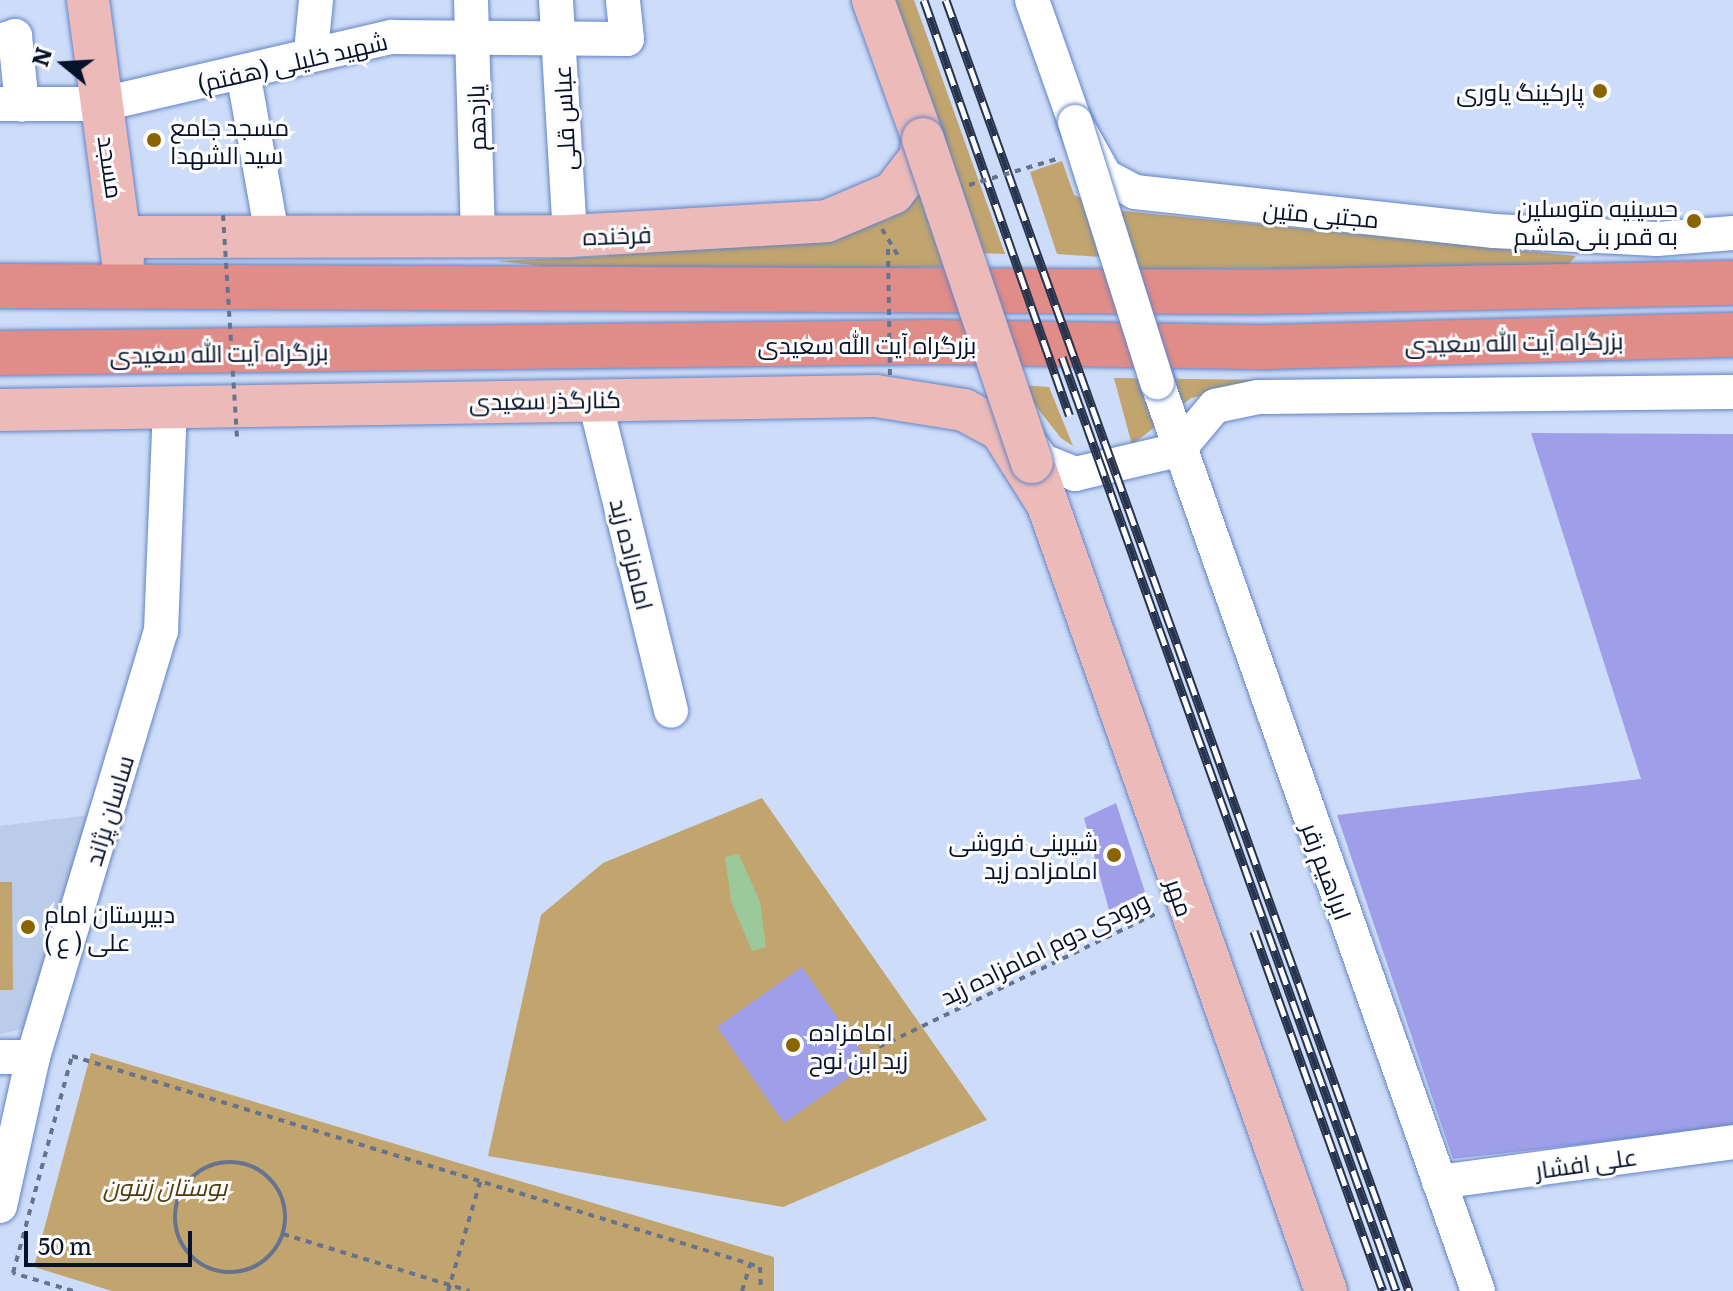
<!DOCTYPE html>
<meta charset="utf-8">
<style>
body{margin:0}
#map{position:relative;width:1733px;height:1291px;overflow:hidden;background:#cddcf8;font-family:Literata,Cairo,serif}
div>[style]{position:absolute}
.built>*{inset:0;background:#bbcbea}
.green>*{inset:0;background:#c1a46e}
.water>*{inset:0;background:#9cc999}
.building>*{inset:0;background:#9f9fe9}
.path>*{height:4px;margin-top:-2px;transform-origin:0;background:repeating-linear-gradient(90deg,#66738e 0 6px,transparent 0 12px)}
.path>.ring{margin:-2px;padding:0;box-sizing:content-box;background:none;border:4px solid #66738e;border-radius:50%}
.roads{filter:drop-shadow(0 0 2px #6384c5) drop-shadow(0 0 2px #6384c5)}
.minor>*{height:34px;margin:-17px;padding:0 17px;transform-origin:17px;border-radius:17px;background:#fff}
.major>*{height:42px;margin:-21px;padding:0 21px;transform-origin:21px;border-radius:21px;background:#ecbab8}
.highway>*{height:44px;margin:-22px;padding:0 22px;transform-origin:22px;border-radius:22px;background:#e08c88}
.rail>*{height:9px;margin-top:-4.5px;transform-origin:0;background:repeating-linear-gradient(90deg,#fcfcfc 0 18px,#28344e 0 36px);box-sizing:border-box;border-block:2px solid #28344e}
.path-bridge>*{height:4px;margin-top:-2px;transform-origin:0;background:repeating-linear-gradient(90deg,#66738e 0 6px,transparent 0 12px)}
.bridges{filter:drop-shadow(0 0 2px #6384c5) drop-shadow(0 0 2px #6384c5)}
.minor-bridge>*{height:34px;margin:-17px;padding:0 17px;transform-origin:17px;border-radius:17px;background:#fff}
.major-bridge>*{height:42px;margin:-21px;padding:0 21px;transform-origin:21px;border-radius:21px;background:#ecbab8}
.dots>*{width:22px;height:22px;translate:-50% -50%;box-sizing:border-box;border:4px solid #fcfcfc;border-radius:50%}
span{translate:-50% -50%;white-space:nowrap;text-align:center;line-height:1.15;-webkit-text-stroke:6px #fcfcfc;paint-order:stroke}
.street-label{font-size:24px;color:#06112a}
.poi-label{font-size:24px;color:#06112a}
.right{translate:-100% -50%;text-align:right}
.left{translate:0 -50%;text-align:left}
.park-label{font-size:24px;color:#4e3a0a;font-style:italic}
.north{position:absolute;left:24px;top:24px;width:80px;height:80px;-webkit-text-stroke:6px #fcfcfc;paint-order:stroke;rotate:288deg;font-size:22px;font-weight:700;line-height:32px;text-align:center;color:#06112a}
.north::after{content:'';display:block;margin:auto;width:28px;height:36px;background:#06112a;clip-path:polygon(50% 0,100% 100%,50% 72%,0 100%)}
.scale{position:absolute;left:24px;top:1231px;width:168px;height:36px;box-sizing:border-box;border:4px solid #06112a;border-top:0;padding-left:10px;font-size:24px;line-height:28px;white-space:nowrap;color:#06112a;-webkit-text-stroke:6px #fcfcfc;paint-order:stroke}
</style>
<div id="map">
<div class="built">
<div style="clip-path:polygon(89px 815px,27px 1028px,0 1034px,0 826px)"></div>
</div>
<div class="green">
<div style="clip-path:polygon(886px 0,914px 0,1005px 254px,949px 252px,949px 267px,607px 273px,496px 261px,609px 256px,609px 249px,912px 201px)"></div>
<div style="clip-path:polygon(1062px 161px,1074px 195px,1113px 210px,1576px 256px,1565px 268px,1116px 269px,1116px 258px,1057px 254px,1030px 172px)"></div>
<div style="clip-path:polygon(1114px 378px,1273px 380px,1191px 398px,1132px 445px)"></div>
<div style="clip-path:polygon(1019px 385px,1049px 387px,1073px 446px,1061px 438px)"></div>
<div style="clip-path:polygon(762px 798px,987px 1120px,783px 1207px,488px 1156px,541px 915px,603px 863px)"></div>
<div style="clip-path:polygon(0 882px,12px 882px,13px 990px,0 990px)"></div>
<div style="clip-path:polygon(91px 1053px,774px 1257px,774px 1291px,112px 1291px,34px 1267px)"></div>
</div>
<div class="water">
<div style="clip-path:polygon(739px 854px,760px 902px,766px 947px,752px 951px,731px 901px,725px 857px)"></div>
</div>
<div class="building">
<div style="clip-path:polygon(1531px 433px,1733px 434px,1733px 1127px,1453px 1159px,1337px 815px,1641px 779px)"></div>
<div style="clip-path:polygon(1116px 803px,1145px 892px,1109px 910px,1084px 818px)"></div>
<div style="clip-path:polygon(802px 967px,869px 1063px,784px 1123px,717px 1027px)"></div>
</div>
<div class="path">
<div style="left:882px;top:229px;width:31px;rotate:59deg"></div>
<div style="left:879px;top:1047px;width:310px;rotate:-25.7deg"></div>
<div class="ring" style="left:175px;top:1162px;width:106px;height:106px"></div>
<div style="left:283px;top:1234px;width:195px;rotate:17deg"></div>
<div style="left:73px;top:1291px;width:63px;rotate:-163.3deg"></div>
<div style="left:13px;top:1273px;width:225px;rotate:-74.8deg"></div>
<div style="left:72px;top:1056px;width:720px;rotate:17.05deg"></div>
<div style="left:760px;top:1267px;width:24px;rotate:88deg"></div>
<div style="left:448px;top:1291px;width:114px;rotate:-73.6deg"></div>
<div style="left:742px;top:1291px;width:28px;rotate:-73deg"></div>
</div>
<div class="roads">
<div class="minor">
<div style="left:471px;top:0;width:235px;rotate:88.3deg"></div>
<div style="left:556px;top:0;width:236px;rotate:86.6deg"></div>
<div style="left:1032px;top:0;width:129px;rotate:70.6deg"></div>
<div style="left:1075px;top:122px;width:62px;rotate:60.9deg"></div>
<div style="left:1105px;top:176px;width:34px;rotate:28deg"></div>
<div style="left:1135px;top:192px;width:361px;rotate:6.2deg"></div>
<div style="left:1494px;top:231px;width:163px;rotate:2.8deg"></div>
<div style="left:1657px;top:239px;width:76px;rotate:-4.5deg"></div>
<div style="left:0;top:41px;width:16px;rotate:-18deg"></div>
<div style="left:15px;top:36px;width:69px;rotate:84.2deg"></div>
<div style="left:311px;top:52px;width:52px;rotate:-84.5deg"></div>
<div style="left:243px;top:72px;width:166px;rotate:79.9deg"></div>
<div style="left:0;top:104px;width:103px"></div>
<div style="left:103px;top:104px;width:296px;rotate:-13.1deg"></div>
<div style="left:391px;top:37px;width:236px;rotate:0.5deg"></div>
<div style="left:627px;top:39px;width:39px;rotate:-96deg"></div>
<div style="left:1157px;top:382px;width:964px;rotate:70.55deg"></div>
<div style="left:594px;top:397px;width:323px;rotate:76.2deg"></div>
<div style="left:1026px;top:438px;width:29px;rotate:54deg"></div>
<div style="left:1043px;top:461px;width:35px;rotate:22deg"></div>
<div style="left:1075px;top:474px;width:106px;rotate:-13.1deg"></div>
<div style="left:1178px;top:450px;width:57px;rotate:-49.9deg"></div>
<div style="left:1215px;top:406px;width:44px;rotate:-11.8deg"></div>
<div style="left:1258px;top:397px;width:475px;rotate:-0.6deg"></div>
<div style="left:0;top:1057px;width:33px"></div>
<div style="left:1439px;top:1182px;width:297px;rotate:-7.7deg"></div>
<div style="left:0;top:1206px;width:153px;rotate:-77.5deg"></div>
<div style="left:33px;top:1057px;width:445px;rotate:-73.3deg"></div>
<div style="left:161px;top:631px;width:224px;rotate:-87.7deg"></div>
</div>
<div class="major">
<div style="left:88px;top:0;width:265px;rotate:82.4deg"></div>
<div style="left:122px;top:237px;width:448px;rotate:-0.1deg"></div>
<div style="left:570px;top:236px;width:257px;rotate:-3.3deg"></div>
<div style="left:827px;top:221px;width:72px;rotate:-23deg"></div>
<div style="left:893px;top:193px;width:44px;rotate:-52.4deg"></div>
<div style="left:920px;top:158px;width:19px;rotate:-81deg"></div>
<div style="left:923px;top:139px;width:148px;rotate:-109.8deg"></div>
<div style="left:0;top:410px;width:876px;rotate:-0.92deg"></div>
<div style="left:876px;top:396px;width:89px;rotate:9deg"></div>
<div style="left:964px;top:410px;width:42px;rotate:28.4deg"></div>
<div style="left:1001px;top:430px;width:83px;rotate:57.8deg"></div>
<div style="left:1037px;top:474px;width:867px;rotate:70.52deg"></div>
</div>
<div class="highway">
<div style="left:0;top:286px;width:1255px;rotate:0.27deg"></div>
<div style="left:1255px;top:292px;width:478px;rotate:-1.1deg"></div>
<div style="left:0;top:353px;width:934px;rotate:-0.67deg"></div>
<div style="left:934px;top:342px;width:334px;rotate:0.9deg"></div>
<div style="left:1268px;top:347px;width:465px;rotate:-1.5deg"></div>
</div>
</div>
<div class="rail">
<div style="left:924px;top:0;width:440px;rotate:70.7deg"></div>
<div style="left:946px;top:0;width:1372px;rotate:70.27deg"></div>
<div style="left:1062px;top:357px;width:992px;rotate:70.32deg"></div>
<div style="left:1254px;top:931px;width:382px;rotate:70.3deg"></div>
</div>
<div class="path-bridge">
<div style="left:969px;top:185px;width:95px;rotate:-16.5deg"></div>
<div style="left:223px;top:215px;width:223px;rotate:86.4deg"></div>
<div style="left:888px;top:249px;width:130px;rotate:89.1deg"></div>
</div>
<div class="bridges">
<div class="minor-bridge">
<div style="left:1075px;top:122px;width:273px;rotate:72.5deg"></div>
</div>
<div class="major-bridge">
<div style="left:923px;top:139px;width:341px;rotate:71.4deg"></div>
</div>
</div>
<div class="dots">
<div style="left:1600px;top:91px;background:#896401"></div>
<div style="left:154px;top:140px;background:#896401"></div>
<div style="left:1694px;top:221px;background:#896401"></div>
<div style="left:1114px;top:855px;background:#896401"></div>
<div style="left:28px;top:927px;background:#896401"></div>
<div style="left:793px;top:1045px;background:#896401"></div>
</div>
<div class="street-label">
<span style="left:292px;top:61px;rotate:-13deg">شهید خلیلی (هفتم)</span>
<span style="left:475px;top:118px;rotate:-92deg">یازدهم</span>
<span style="left:563px;top:118px;rotate:-93deg">عباس قلی</span>
<span style="left:112px;top:167px;rotate:82deg">مسجد</span>
<span style="left:1321px;top:213px;rotate:5deg">مجتبی متین</span>
<span style="left:617px;top:234px;rotate:-2deg">فرخنده</span>
<span style="left:1514px;top:341px;rotate:-1deg">بزرگراه آیت الله سعیدی</span>
<span style="left:867px;top:344px">بزرگراه آیت الله سعیدی</span>
<span style="left:219px;top:352px;rotate:-1deg">بزرگراه آیت الله سعیدی</span>
<span style="left:545px;top:399px;rotate:-1deg">کنارگذر سعیدی</span>
<span style="left:633px;top:554px;rotate:76deg">امامزاده زید</span>
<span style="left:108px;top:810px;rotate:-73deg">ساسان پژاند</span>
<span style="left:1328px;top:871px;rotate:70deg">ابراهیم زقر</span>
<span style="left:1181px;top:897px;rotate:71deg">مهر</span>
<span style="left:1044px;top:947px;rotate:-26deg">ورودی دوم امامزاده زید</span>
<span style="left:1586px;top:1162px;rotate:-8deg">علی افشار</span>
</div>
<div class="poi-label">
<span class="right" style="left:1584px;top:91px">پارکینگ یاوری</span>
<span class="left" style="left:170px;top:140px">مسجد جامع<br>سید الشهدا</span>
<span class="right" style="left:1678px;top:221px">حسینیه متوسلین<br>به قمر بنی‌هاشم</span>
<span class="right" style="left:1098px;top:855px">شیرینی فروشی<br>امامزاده زید</span>
<span class="left" style="left:44px;top:927px">دبیرستان امام<br>علی ( ع )</span>
<span class="left" style="left:809px;top:1045px">امامزاده<br>زید ابن نوح</span>
</div>
<div class="park-label">
<span style="left:165px;top:1186px">بوستان زیتون</span>
</div>
<div class="north">N</div>
<div class="scale">50 m</div>
</div>
